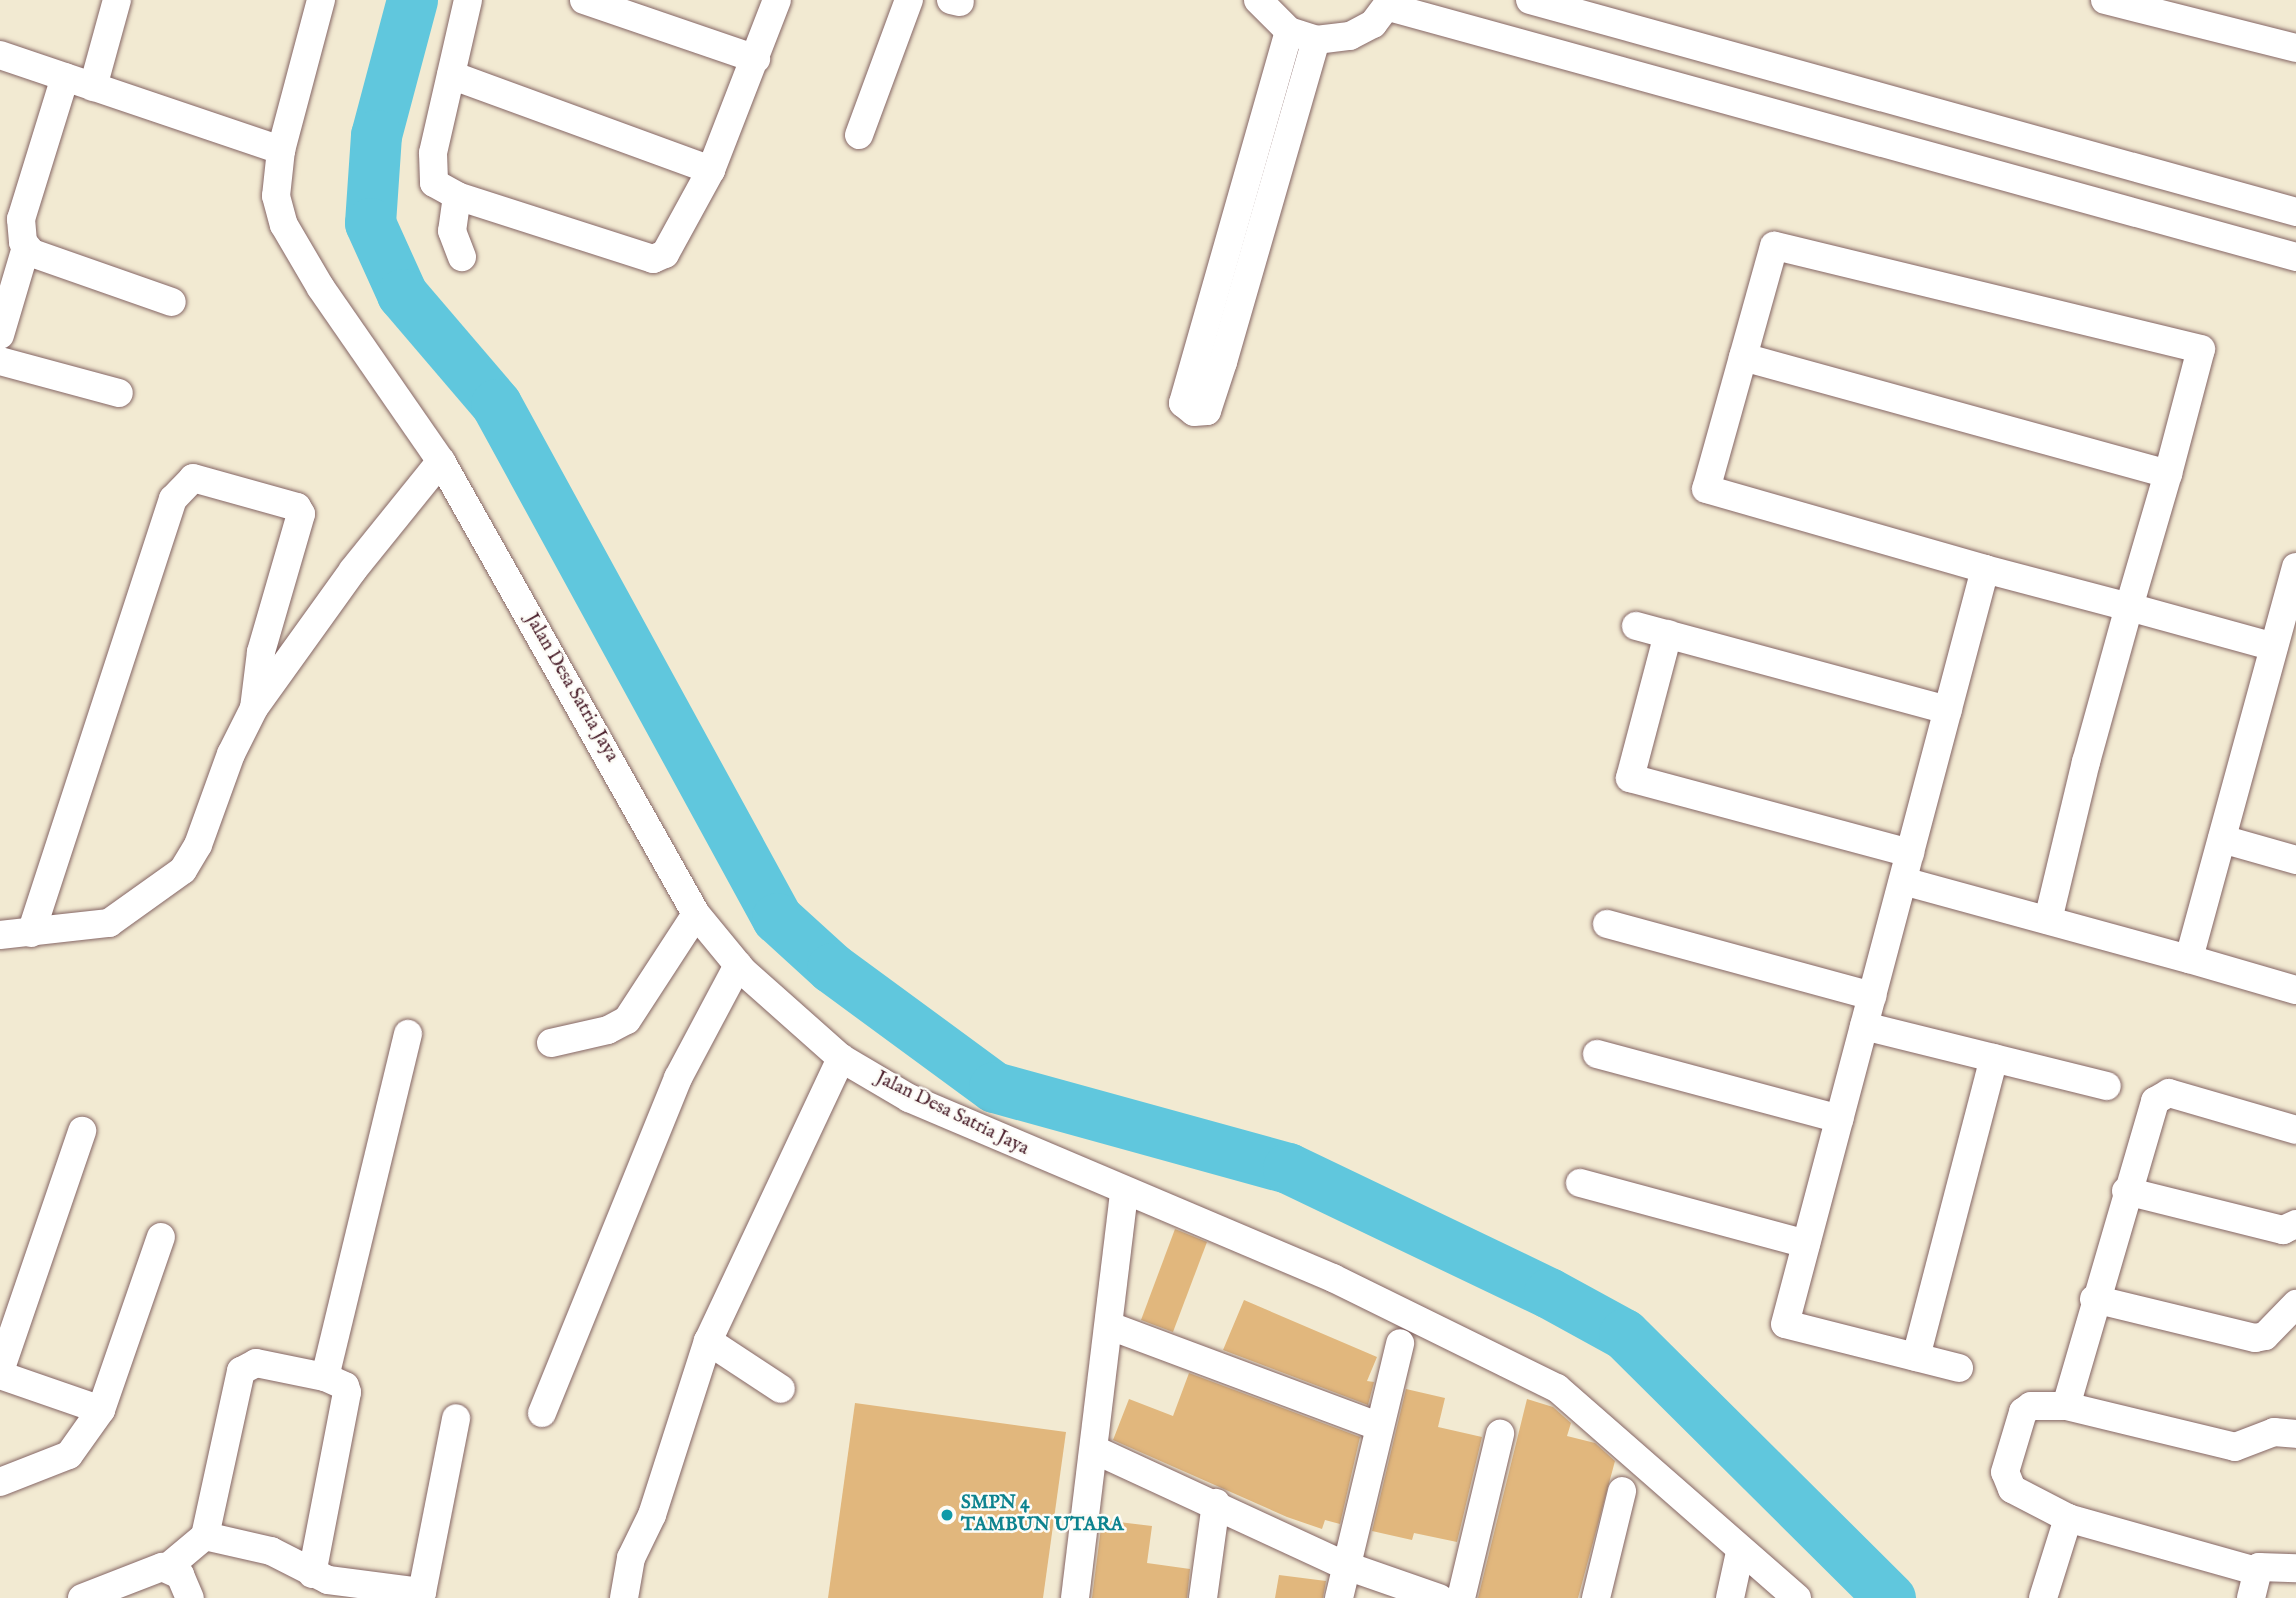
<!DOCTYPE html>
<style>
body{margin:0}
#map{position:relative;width:2296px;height:1598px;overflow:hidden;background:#f2ead2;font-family:"IM FELL English",serif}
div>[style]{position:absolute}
.river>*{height:51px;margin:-25.5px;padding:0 25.5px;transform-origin:25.5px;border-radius:25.5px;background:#60c7dd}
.building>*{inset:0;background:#e1b77d}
.roads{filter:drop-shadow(0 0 2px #856665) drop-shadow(0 0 2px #856665)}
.minor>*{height:28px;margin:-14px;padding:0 14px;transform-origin:14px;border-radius:14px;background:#fff}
.dots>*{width:19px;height:19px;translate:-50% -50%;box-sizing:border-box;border:4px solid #fdfcf7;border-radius:50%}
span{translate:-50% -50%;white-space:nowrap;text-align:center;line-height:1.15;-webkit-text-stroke:5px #fdfcf7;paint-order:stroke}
.street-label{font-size:19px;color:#4a1f2b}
.culture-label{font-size:19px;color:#0d838f;font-weight:700}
.left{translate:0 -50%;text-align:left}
</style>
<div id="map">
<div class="river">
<div style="left:412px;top:0;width:140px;rotate:104.9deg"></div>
<div style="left:376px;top:135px;width:88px;rotate:93.9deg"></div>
<div style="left:370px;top:223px;width:78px;rotate:65.7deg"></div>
<div style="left:402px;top:294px;width:145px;rotate:49.5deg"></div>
<div style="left:496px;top:404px;width:586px;rotate:61.33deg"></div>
<div style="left:777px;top:918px;width:74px;rotate:42.3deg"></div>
<div style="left:832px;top:968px;width:201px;rotate:36.3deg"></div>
<div style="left:994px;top:1087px;width:305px;rotate:15.4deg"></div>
<div style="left:1288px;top:1168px;width:289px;rotate:25.6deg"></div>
<div style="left:1549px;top:1293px;width:85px;rotate:28.7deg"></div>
<div style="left:1624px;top:1334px;width:375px;rotate:44.8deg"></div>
</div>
<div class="building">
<div style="clip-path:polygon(1175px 1229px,1207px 1242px,1173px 1332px,1141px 1320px)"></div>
<div style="clip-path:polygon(1244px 1300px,1377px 1357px,1367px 1381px,1374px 1382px,1368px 1405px,1223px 1350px)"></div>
<div style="clip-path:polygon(1189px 1373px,1360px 1437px,1340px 1524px,1325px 1520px,1322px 1529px,1287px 1517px,1113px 1440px,1129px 1399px,1173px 1416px)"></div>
<div style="clip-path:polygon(1406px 1389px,1445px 1398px,1438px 1427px,1482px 1437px,1457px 1542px,1414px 1533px,1412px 1540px,1372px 1531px)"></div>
<div style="clip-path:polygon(1527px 1399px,1553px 1407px,1571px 1423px,1567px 1436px,1595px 1443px,1615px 1461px,1578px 1598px,1478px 1598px)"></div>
<div style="clip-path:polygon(855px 1403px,1066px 1432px,1043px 1598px,828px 1598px)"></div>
<div style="clip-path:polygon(1102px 1520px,1152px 1526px,1147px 1563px,1190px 1569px,1187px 1598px,1092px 1598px)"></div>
<div style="clip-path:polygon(1279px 1575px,1326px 1581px,1323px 1598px,1275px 1598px)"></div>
</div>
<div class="roads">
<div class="minor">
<div style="left:321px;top:0;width:155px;rotate:104.9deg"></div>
<div style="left:281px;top:150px;width:46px;rotate:96.2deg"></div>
<div style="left:276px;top:196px;width:30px;rotate:75deg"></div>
<div style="left:284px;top:225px;width:73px;rotate:59.6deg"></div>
<div style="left:321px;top:288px;width:211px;rotate:55.3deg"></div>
<div style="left:441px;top:461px;width:520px;rotate:60.62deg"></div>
<div style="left:696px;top:914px;width:74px;rotate:50.5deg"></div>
<div style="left:743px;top:971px;width:131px;rotate:41.6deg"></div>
<div style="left:841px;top:1058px;width:79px;rotate:30.5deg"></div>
<div style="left:909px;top:1098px;width:461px;rotate:23deg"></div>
<div style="left:1333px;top:1278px;width:250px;rotate:26.2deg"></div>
<div style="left:1557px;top:1388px;width:319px;rotate:41.2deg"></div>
<div style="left:468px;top:0;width:157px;rotate:102.9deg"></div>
<div style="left:433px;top:153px;width:30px;rotate:88deg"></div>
<div style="left:434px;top:183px;width:26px;rotate:29deg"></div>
<div style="left:457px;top:196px;width:206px;rotate:17.8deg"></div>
<div style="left:653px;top:259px;width:13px;rotate:-23deg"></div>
<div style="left:665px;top:254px;width:96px;rotate:-61.3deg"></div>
<div style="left:711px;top:170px;width:182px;rotate:-68.8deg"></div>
<div style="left:584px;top:0;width:182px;rotate:18.9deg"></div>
<div style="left:951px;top:0;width:9px;rotate:13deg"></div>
<div style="left:1258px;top:0;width:44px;rotate:45deg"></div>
<div style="left:1289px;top:31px;width:28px;rotate:18deg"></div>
<div style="left:1316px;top:40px;width:34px;rotate:-7deg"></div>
<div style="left:1350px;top:36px;width:26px;rotate:-28deg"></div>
<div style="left:1373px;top:24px;width:30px;rotate:-53deg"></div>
<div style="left:1530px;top:0;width:795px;rotate:15.47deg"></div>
<div style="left:2105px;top:0;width:197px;rotate:14.1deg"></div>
<div style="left:1389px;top:7px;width:941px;rotate:15.41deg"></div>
<div style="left:1289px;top:31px;width:387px;rotate:105.9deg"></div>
<div style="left:1183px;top:403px;width:14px;rotate:39deg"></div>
<div style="left:1194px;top:412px;width:13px;rotate:-4deg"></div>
<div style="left:1207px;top:411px;width:52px;rotate:-71.9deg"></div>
<div style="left:1223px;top:362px;width:335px;rotate:-73.9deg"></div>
<div style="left:0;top:55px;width:297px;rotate:18.7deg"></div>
<div style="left:451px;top:75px;width:277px;rotate:20.1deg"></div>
<div style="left:65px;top:77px;width:149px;rotate:107.2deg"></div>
<div style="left:21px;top:219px;width:23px;rotate:85deg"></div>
<div style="left:23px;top:242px;width:14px;rotate:51deg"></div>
<div style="left:32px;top:253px;width:148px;rotate:19.3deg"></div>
<div style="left:93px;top:87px;width:90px;rotate:-74.6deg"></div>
<div style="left:859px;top:135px;width:144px;rotate:-69.7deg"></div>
<div style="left:457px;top:196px;width:35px;rotate:98deg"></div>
<div style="left:452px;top:231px;width:28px;rotate:69deg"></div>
<div style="left:0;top:335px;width:92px;rotate:-73.5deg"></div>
<div style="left:1743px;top:357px;width:441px;rotate:15.4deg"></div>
<div style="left:0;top:361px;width:123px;rotate:15.1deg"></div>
<div style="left:2296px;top:567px;width:406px;rotate:105.3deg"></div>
<div style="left:2189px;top:959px;width:111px;rotate:16.2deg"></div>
<div style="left:1636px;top:626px;width:323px;rotate:15.1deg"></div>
<div style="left:1668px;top:634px;width:149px;rotate:104.8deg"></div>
<div style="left:1630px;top:778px;width:290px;rotate:15deg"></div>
<div style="left:2222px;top:839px;width:77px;rotate:15.8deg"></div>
<div style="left:1903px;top:881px;width:296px;rotate:15.3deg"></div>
<div style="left:2048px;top:920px;width:163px;rotate:-76.5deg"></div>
<div style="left:2086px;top:762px;width:161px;rotate:-74.5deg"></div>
<div style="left:2129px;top:607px;width:139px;rotate:-73.7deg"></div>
<div style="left:2168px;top:474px;width:129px;rotate:-75.2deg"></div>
<div style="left:2201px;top:349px;width:439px;rotate:-166.4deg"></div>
<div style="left:1774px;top:246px;width:252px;rotate:105.6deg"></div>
<div style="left:1706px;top:489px;width:290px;rotate:16deg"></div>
<div style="left:1985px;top:569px;width:149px;rotate:14.8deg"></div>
<div style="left:2129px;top:607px;width:150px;rotate:15.4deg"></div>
<div style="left:1607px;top:924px;width:275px;rotate:15.2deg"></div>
<div style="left:31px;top:933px;width:457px;rotate:-71.9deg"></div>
<div style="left:173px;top:499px;width:29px;rotate:-46deg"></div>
<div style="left:193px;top:478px;width:108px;rotate:15.6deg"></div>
<div style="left:297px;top:507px;width:8px;rotate:60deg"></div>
<div style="left:301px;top:514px;width:144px;rotate:106.2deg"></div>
<div style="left:261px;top:652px;width:56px;rotate:97.1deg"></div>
<div style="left:0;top:935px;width:110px;rotate:-6.3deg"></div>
<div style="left:109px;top:923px;width:91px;rotate:-35.6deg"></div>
<div style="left:183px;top:870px;width:29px;rotate:-59deg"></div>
<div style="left:198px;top:845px;width:97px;rotate:-70.1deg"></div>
<div style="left:231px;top:754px;width:51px;rotate:-63.4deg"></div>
<div style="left:254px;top:708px;width:170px;rotate:-54.3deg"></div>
<div style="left:353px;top:570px;width:140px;rotate:-51.1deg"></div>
<div style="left:1864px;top:1026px;width:250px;rotate:13.9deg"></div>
<div style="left:551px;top:1043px;width:58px;rotate:-12.8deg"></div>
<div style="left:608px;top:1030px;width:21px;rotate:-28deg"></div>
<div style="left:627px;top:1020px;width:126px;rotate:-56.9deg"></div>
<div style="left:1597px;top:1054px;width:251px;rotate:15deg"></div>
<div style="left:1580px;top:1183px;width:234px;rotate:15.1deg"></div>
<div style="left:2126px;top:1191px;width:162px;rotate:14deg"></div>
<div style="left:2283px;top:1230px;width:14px;rotate:-25deg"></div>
<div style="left:2094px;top:1299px;width:166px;rotate:13.6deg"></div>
<div style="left:2255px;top:1338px;width:10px;rotate:-11deg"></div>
<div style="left:2265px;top:1336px;width:45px;rotate:-45.9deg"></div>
<div style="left:1110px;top:1326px;width:286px;rotate:20.5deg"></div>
<div style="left:708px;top:1341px;width:87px;rotate:33.3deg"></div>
<div style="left:1916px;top:1357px;width:309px;rotate:-75.4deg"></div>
<div style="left:1959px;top:1368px;width:179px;rotate:-165.8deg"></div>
<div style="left:1785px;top:1324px;width:781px;rotate:-75.16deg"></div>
<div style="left:0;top:1371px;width:254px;rotate:-71.1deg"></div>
<div style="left:0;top:1375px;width:107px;rotate:19.1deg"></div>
<div style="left:2066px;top:1406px;width:318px;rotate:-73.7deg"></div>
<div style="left:2155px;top:1101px;width:16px;rotate:-30deg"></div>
<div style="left:2169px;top:1093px;width:132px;rotate:16.2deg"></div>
<div style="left:542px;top:1413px;width:362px;rotate:-67.9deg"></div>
<div style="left:678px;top:1078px;width:128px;rotate:-62deg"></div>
<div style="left:1095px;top:1450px;width:274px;rotate:24.8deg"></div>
<div style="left:1344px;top:1565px;width:101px;rotate:19.2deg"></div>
<div style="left:0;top:1482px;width:74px;rotate:-21.4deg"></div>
<div style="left:69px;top:1455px;width:55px;rotate:-54.6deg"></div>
<div style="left:101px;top:1410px;width:183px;rotate:-70.9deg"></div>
<div style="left:205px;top:1536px;width:68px;rotate:12.8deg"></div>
<div style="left:271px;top:1551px;width:64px;rotate:27deg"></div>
<div style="left:328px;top:1580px;width:95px;rotate:7.3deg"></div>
<div style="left:422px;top:1592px;width:177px;rotate:-78.9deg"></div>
<div style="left:168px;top:1567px;width:48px;rotate:-40deg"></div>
<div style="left:205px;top:1536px;width:169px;rotate:-77.7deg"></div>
<div style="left:241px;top:1371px;width:17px;rotate:-28deg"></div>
<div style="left:256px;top:1363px;width:70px;rotate:11.5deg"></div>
<div style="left:325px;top:1377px;width:353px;rotate:-76.4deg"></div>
<div style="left:2256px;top:1571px;width:195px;rotate:-164.3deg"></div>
<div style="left:2068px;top:1518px;width:63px;rotate:-152.6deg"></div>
<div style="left:2012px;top:1489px;width:18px;rotate:-112deg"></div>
<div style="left:2005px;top:1472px;width:63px;rotate:-73.3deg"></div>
<div style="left:2023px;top:1412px;width:10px;rotate:-37deg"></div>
<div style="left:2031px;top:1406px;width:35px"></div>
<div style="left:2066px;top:1406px;width:174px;rotate:13.6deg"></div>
<div style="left:2235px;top:1447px;width:42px;rotate:-21deg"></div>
<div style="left:2274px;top:1432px;width:22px;rotate:5deg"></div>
<div style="left:312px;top:1574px;width:185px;rotate:-79.1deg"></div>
<div style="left:347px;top:1392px;width:6px;rotate:-108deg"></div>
<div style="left:345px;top:1386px;width:22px;rotate:-156deg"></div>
<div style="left:82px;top:1598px;width:86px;rotate:-21.2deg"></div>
<div style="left:162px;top:1567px;width:20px;rotate:24deg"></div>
<div style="left:180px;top:1575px;width:25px;rotate:67deg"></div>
<div style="left:624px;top:1598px;width:41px;rotate:-80.1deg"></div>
<div style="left:631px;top:1558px;width:48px;rotate:-64deg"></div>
<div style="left:652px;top:1515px;width:183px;rotate:-72.2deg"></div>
<div style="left:708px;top:1341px;width:313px;rotate:-64.8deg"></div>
<div style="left:1075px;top:1598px;width:410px;rotate:-83.1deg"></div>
<div style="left:1203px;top:1598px;width:96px;rotate:-82.2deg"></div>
<div style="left:1339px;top:1598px;width:262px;rotate:-76.5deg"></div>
<div style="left:1461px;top:1598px;width:169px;rotate:-76.6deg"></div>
<div style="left:1596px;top:1598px;width:110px;rotate:-76.3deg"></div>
<div style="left:1730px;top:1598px;width:47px;rotate:-77.7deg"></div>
<div style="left:2043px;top:1598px;width:84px;rotate:-72.6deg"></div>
<div style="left:2251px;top:1598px;width:32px;rotate:-76deg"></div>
<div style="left:2259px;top:1567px;width:37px;rotate:2deg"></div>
</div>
</div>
<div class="dots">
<div style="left:947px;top:1515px;background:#0f9aa8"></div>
</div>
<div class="street-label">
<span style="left:571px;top:688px;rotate:60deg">Jalan Desa Satria Jaya</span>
<span style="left:952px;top:1114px;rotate:26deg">Jalan Desa Satria Jaya</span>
</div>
<div class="culture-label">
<span class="left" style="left:961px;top:1515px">SMPN 4<br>TAMBUN UTARA</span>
</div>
</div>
